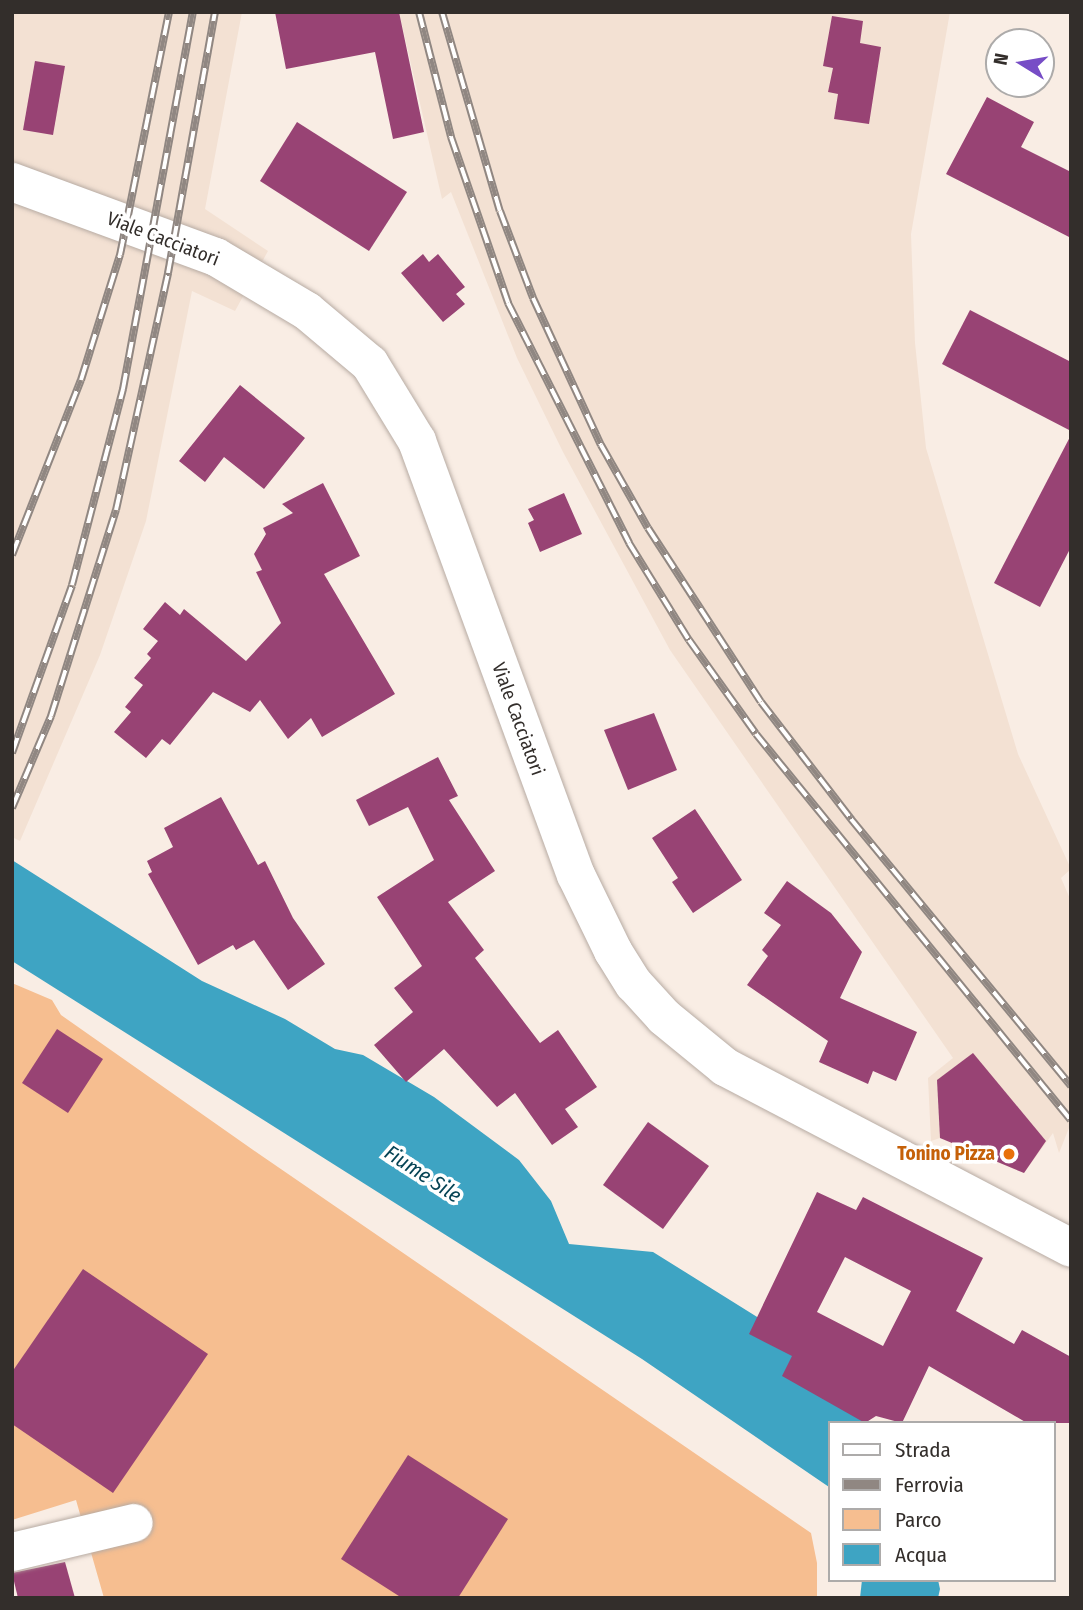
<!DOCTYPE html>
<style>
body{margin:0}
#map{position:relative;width:1083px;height:1610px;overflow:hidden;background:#f9ede4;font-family:"Fira Sans Condensed",sans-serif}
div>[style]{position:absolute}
.built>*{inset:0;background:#f3e1d3}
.green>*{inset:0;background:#f6be90}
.water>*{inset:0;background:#3ea4c3}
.building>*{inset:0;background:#984374}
.roads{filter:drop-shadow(0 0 2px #b7aba3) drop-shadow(0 0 2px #b7aba3)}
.minor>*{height:38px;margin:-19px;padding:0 19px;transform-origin:19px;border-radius:19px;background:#fff}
.tertiary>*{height:38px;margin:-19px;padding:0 19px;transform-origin:19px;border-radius:19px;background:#fff}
.rail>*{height:8px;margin-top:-4px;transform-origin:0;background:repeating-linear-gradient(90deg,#fff 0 16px,#908782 0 32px);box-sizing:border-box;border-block:2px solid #908782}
.dots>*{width:19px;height:19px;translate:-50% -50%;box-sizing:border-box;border:4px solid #fff;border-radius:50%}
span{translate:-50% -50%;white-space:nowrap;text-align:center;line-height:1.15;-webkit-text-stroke:7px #fff;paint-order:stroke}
.street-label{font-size:19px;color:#332e2b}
.food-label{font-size:19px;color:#c56008;font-weight:700}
.right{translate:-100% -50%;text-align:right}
.water-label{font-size:21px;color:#064455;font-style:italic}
.frame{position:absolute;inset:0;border:14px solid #332e2b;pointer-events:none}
.legend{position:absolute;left:828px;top:1421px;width:228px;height:161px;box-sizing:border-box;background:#fff;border:2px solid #adabaa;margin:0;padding:9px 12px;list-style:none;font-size:21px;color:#332e2b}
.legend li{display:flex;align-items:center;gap:14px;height:35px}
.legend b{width:35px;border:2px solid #adabaa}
.north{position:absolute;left:985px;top:28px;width:70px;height:70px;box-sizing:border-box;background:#fff;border:2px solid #adabaa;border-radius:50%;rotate:281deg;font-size:19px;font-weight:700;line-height:28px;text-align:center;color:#332e2b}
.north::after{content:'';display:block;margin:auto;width:24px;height:32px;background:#774dc6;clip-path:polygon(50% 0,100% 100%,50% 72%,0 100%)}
</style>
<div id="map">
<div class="built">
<div style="clip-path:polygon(12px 12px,242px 12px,205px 209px,268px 251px,235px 311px,192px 291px,146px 521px,100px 655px,20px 841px,12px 837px)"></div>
<div style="clip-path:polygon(399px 12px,950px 12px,911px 234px,915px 343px,926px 448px,1018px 754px,1071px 869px,1061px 878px,1071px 901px,1071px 1123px,1059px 1153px,1053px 1133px,1024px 1173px,940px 1138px,931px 1141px,928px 1078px,953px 1058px,670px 650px,563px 452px,517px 358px,451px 192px,442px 199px)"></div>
</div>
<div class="green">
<div style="clip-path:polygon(12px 983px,52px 1000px,61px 1015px,259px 1154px,811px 1533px,817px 1563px,817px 1598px,104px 1598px,76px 1500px,12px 1520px)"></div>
</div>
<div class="water">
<div style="clip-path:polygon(12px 860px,202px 981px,285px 1019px,335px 1049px,363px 1055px,434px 1097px,519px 1160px,551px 1201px,569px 1244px,653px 1252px,775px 1328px,870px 1423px,829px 1423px,829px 1487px,642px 1359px,12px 961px)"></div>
<div style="clip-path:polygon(862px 1580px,938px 1580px,940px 1589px,938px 1598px,860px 1598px)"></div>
</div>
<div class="building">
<div style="clip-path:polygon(275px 12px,399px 12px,424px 132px,393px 139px,375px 52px,286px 69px)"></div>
<div style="clip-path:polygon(832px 16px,863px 21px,860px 43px,881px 47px,869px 124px,834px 119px,838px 94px,828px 92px,833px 68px,823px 66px)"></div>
<div style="clip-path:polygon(35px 61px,65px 66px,53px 135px,23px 130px)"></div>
<div style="clip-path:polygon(987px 97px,1034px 122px,1021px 147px,1071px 172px,1071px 238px,946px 174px)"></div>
<div style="clip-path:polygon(297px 122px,407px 192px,369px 251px,260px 181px)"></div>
<div style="clip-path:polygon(423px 254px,429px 262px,438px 254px,465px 287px,456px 294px,465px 304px,443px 322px,401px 273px)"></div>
<div style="clip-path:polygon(970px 310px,1071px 362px,1071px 431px,942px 364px)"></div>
<div style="clip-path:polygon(240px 385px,305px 438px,264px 489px,224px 457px,205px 482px,179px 461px)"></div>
<div style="clip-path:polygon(1071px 435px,1071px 547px,1040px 607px,994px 583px)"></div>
<div style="clip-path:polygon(323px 483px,360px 556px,324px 574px,395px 694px,322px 737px,311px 718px,288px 739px,260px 700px,250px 712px,213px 692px,170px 745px,162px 739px,146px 758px,114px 732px,131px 712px,125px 707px,143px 685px,134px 678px,151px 658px,147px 654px,158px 641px,143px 629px,165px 602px,180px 615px,184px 609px,246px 661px,281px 623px,256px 572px,262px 570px,254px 554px,266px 534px,263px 528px,293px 513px,282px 504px)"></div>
<div style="clip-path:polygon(564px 493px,582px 534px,540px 552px,528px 523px,534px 520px,528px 509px)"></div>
<div style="clip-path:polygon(654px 713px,677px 770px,628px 790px,604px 730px)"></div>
<div style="clip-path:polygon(438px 757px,458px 796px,449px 800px,495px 871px,448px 902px,484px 950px,475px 958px,540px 1043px,558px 1030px,597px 1087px,565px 1109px,578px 1127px,552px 1145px,515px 1093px,497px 1107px,444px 1049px,406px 1082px,374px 1045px,413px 1012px,394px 988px,422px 966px,377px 897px,434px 860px,408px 807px,369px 826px,356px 800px)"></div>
<div style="clip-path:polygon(221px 797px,258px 865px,265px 861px,293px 918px,325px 964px,288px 990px,254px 940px,236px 950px,233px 945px,198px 965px,148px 874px,152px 872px,147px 861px,173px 847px,164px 828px)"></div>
<div style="clip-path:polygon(695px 809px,742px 880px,693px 913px,672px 882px,678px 878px,652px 838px)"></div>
<div style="clip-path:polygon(787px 881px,831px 913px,862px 952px,840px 998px,917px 1032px,896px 1081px,873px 1071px,868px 1084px,819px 1062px,828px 1041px,747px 985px,768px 956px,762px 950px,781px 925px,764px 913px)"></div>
<div style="clip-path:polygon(57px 1029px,103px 1059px,68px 1113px,22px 1083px)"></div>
<div style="clip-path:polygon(973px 1053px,1046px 1141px,1024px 1173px,940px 1138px,937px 1080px)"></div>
<div style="clip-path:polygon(648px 1122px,709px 1166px,663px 1229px,603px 1185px)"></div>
<div style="clip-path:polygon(evenodd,817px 1192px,856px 1210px,863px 1197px,983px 1258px,956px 1311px,1014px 1344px,1022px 1330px,1071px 1357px,1071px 1423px,1027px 1423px,929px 1366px,902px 1423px,876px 1416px,865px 1423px,782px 1376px,792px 1356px,749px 1334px,817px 1192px,845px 1257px,911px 1291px,883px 1346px,817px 1312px,845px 1257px)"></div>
<div style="clip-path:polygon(83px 1269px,208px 1354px,113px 1493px,12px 1424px,12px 1372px)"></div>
<div style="clip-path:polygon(408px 1455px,508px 1519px,458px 1598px,402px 1598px,341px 1559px)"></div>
<div style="clip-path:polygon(65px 1562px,75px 1598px,18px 1598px,12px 1573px)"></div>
</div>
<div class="roads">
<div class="minor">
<div style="left:12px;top:1552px;width:125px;rotate:-13.4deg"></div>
</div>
<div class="tertiary">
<div style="left:12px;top:182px;width:217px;rotate:20.2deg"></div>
<div style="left:216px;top:257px;width:106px;rotate:30.7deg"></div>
<div style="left:307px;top:311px;width:82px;rotate:40.1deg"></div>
<div style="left:370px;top:364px;width:90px;rotate:58.6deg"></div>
<div style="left:417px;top:441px;width:462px;rotate:69.9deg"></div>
<div style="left:576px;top:875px;width:85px;rotate:64deg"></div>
<div style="left:613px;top:951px;width:39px;rotate:58deg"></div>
<div style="left:634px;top:984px;width:45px;rotate:47.7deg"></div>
<div style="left:664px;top:1017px;width:79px;rotate:39.3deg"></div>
<div style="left:725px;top:1067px;width:390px;rotate:27.6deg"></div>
</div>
</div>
<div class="rail">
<div style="left:419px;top:12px;width:129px;rotate:75.6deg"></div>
<div style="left:451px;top:137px;width:176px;rotate:71deg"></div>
<div style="left:508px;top:303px;width:269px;rotate:63.2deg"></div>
<div style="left:629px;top:543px;width:114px;rotate:58.3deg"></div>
<div style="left:689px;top:640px;width:115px;rotate:54.5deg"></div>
<div style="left:756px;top:734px;width:498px;rotate:50.8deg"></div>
<div style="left:442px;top:12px;width:207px;rotate:73.8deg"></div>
<div style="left:500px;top:211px;width:93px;rotate:69.2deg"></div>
<div style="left:533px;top:298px;width:162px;rotate:65.2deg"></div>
<div style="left:601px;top:445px;width:95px;rotate:60.5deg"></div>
<div style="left:648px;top:528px;width:207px;rotate:57deg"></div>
<div style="left:761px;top:702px;width:148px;rotate:52.4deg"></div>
<div style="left:851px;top:819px;width:346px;rotate:50.5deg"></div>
<div style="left:12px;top:555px;width:188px;rotate:-68.5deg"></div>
<div style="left:81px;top:380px;width:131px;rotate:-72.7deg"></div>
<div style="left:120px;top:255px;width:248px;rotate:-78.6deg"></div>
<div style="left:12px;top:753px;width:178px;rotate:-70.3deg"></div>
<div style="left:72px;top:585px;width:203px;rotate:-75.4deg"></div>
<div style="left:123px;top:389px;width:383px;rotate:-79.5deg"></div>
<div style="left:12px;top:808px;width:100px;rotate:-67deg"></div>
<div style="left:51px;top:716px;width:216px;rotate:-72.5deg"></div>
<div style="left:116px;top:510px;width:243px;rotate:-77.6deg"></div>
<div style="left:168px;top:273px;width:265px;rotate:-79.8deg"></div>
</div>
<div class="dots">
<div style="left:1009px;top:1154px;background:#e8710a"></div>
</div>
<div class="street-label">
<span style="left:163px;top:239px;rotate:21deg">Viale Cacciatori</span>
<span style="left:518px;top:719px;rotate:70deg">Viale Cacciatori</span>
</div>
<div class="food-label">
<span class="right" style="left:995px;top:1154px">Tonino Pizza</span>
</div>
<div class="water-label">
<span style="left:423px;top:1174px;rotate:33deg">Fiume Sile</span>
</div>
<div class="frame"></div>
<ul class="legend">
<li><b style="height:9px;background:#fff"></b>Strada</li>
<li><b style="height:9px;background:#908782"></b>Ferrovia</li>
<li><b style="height:19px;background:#f6be90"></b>Parco</li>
<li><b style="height:19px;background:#3ea4c3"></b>Acqua</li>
</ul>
<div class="north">N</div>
</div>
